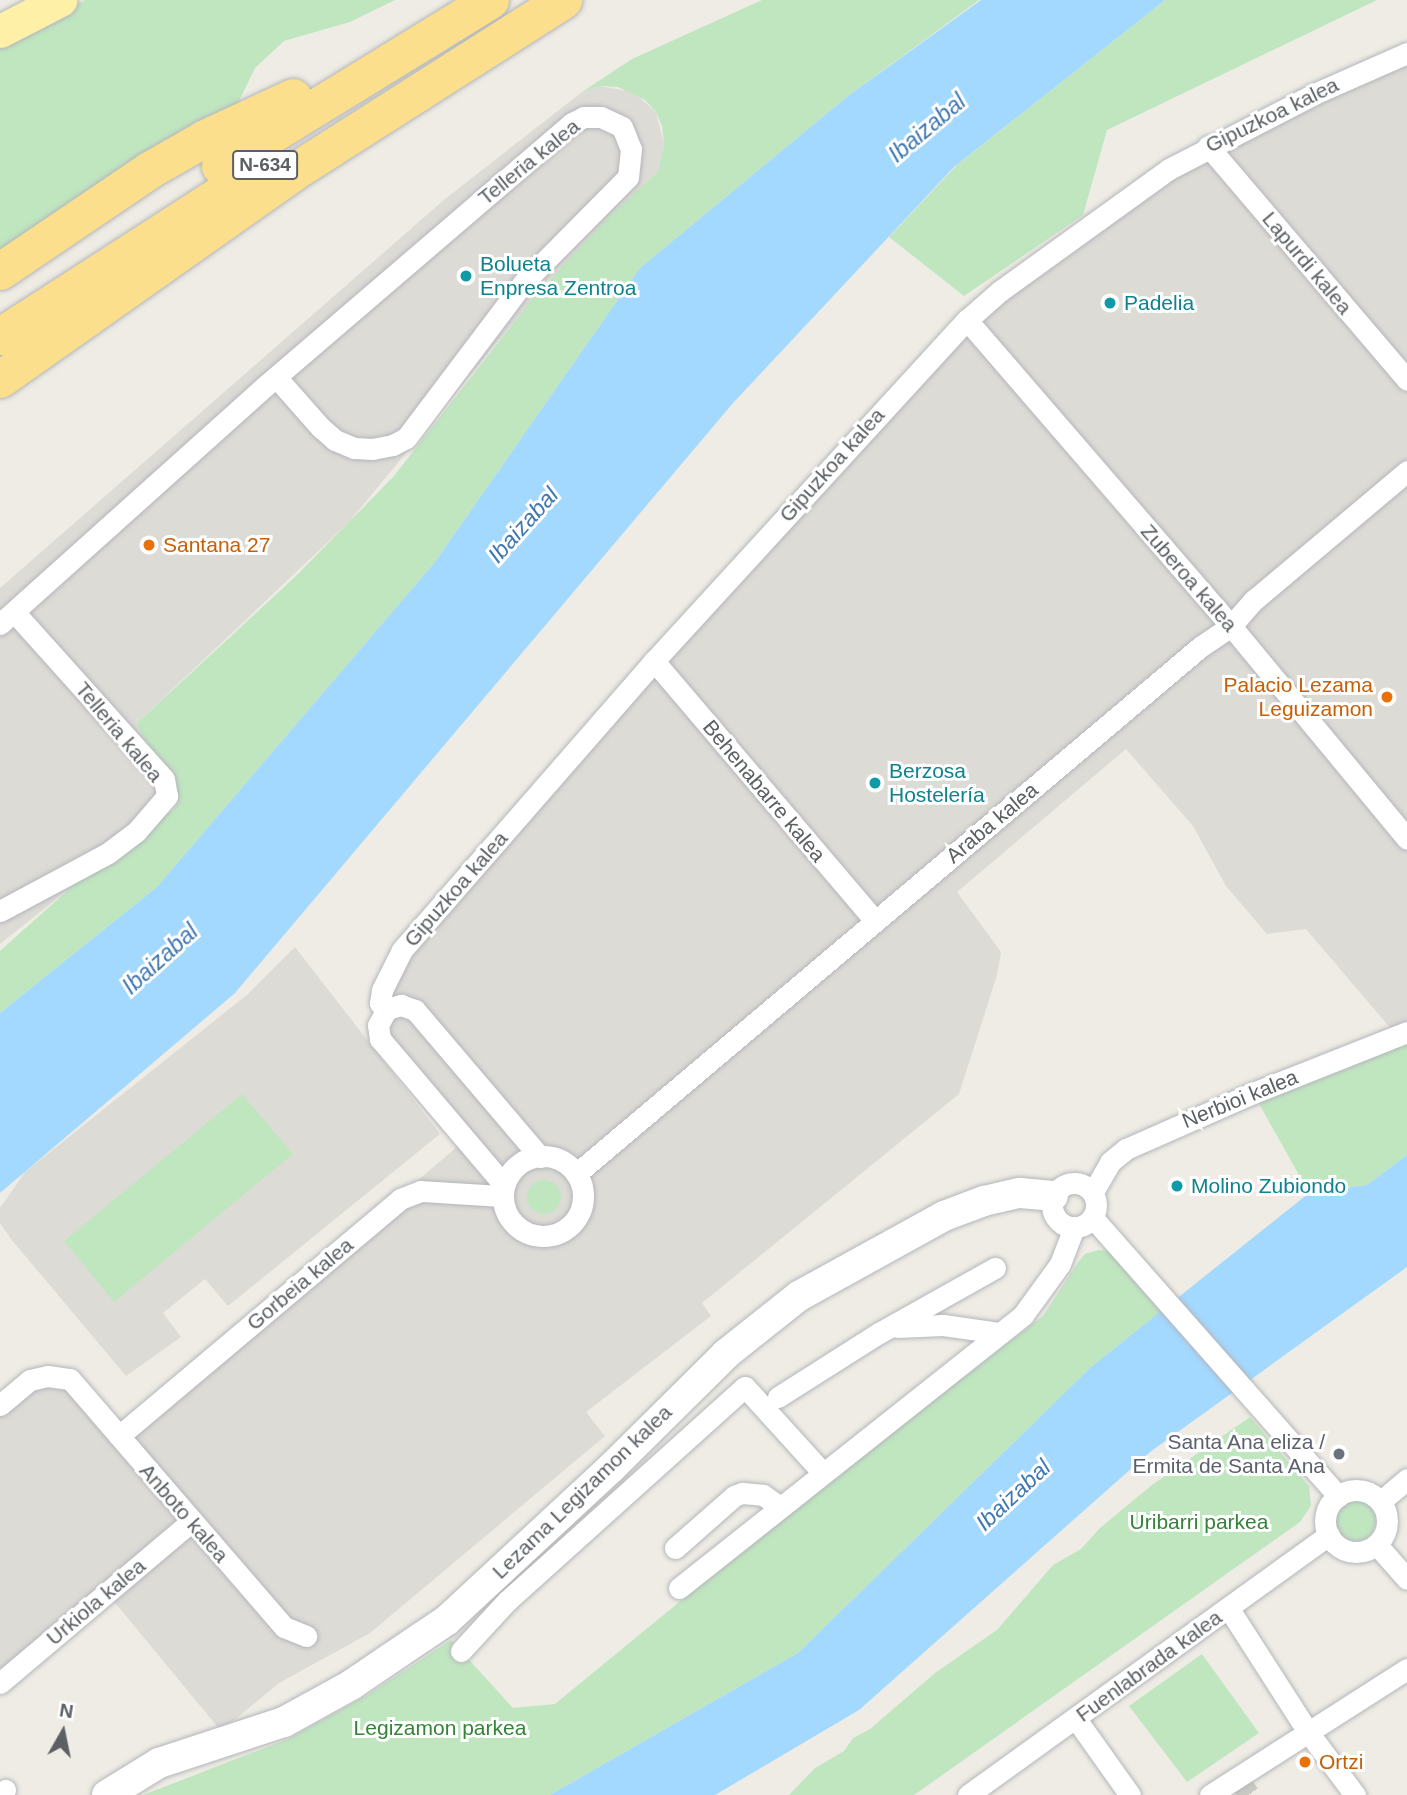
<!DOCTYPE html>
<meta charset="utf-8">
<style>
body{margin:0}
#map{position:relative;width:1407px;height:1795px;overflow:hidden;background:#eeece4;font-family:Helvetica,sans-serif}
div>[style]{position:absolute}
.industrial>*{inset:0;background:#dddbd6}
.green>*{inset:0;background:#c0e6c0}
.round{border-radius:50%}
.water>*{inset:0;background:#a3d8ff}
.street-tunnel>*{height:21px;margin-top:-10.5px;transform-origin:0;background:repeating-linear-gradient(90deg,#cac9c4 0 21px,transparent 0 31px)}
.roads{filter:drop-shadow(0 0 2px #b4b6bb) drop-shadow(0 0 2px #b4b6bb)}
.street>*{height:21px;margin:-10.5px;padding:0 10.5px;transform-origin:10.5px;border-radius:10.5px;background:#fff}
.street>.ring{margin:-10.5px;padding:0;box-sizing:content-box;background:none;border:21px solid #fff;border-radius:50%}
.secondary>*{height:30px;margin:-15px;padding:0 15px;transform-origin:15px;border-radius:15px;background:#fff}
.primary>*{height:33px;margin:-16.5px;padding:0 16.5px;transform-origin:16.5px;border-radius:16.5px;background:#fff0a8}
.highway>*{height:37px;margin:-18.5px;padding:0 18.5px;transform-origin:18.5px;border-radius:18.5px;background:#fcdf8d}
.dots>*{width:19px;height:19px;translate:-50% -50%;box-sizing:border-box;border:4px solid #fff;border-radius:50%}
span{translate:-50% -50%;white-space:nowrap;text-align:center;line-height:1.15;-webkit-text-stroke:6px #fff;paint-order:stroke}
.shield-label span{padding:2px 5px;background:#fff;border:2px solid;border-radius:5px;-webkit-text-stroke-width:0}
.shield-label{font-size:19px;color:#5c6064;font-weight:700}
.street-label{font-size:21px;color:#5c6064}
.culture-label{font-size:21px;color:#0d838f}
.left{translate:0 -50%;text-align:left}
.food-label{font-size:21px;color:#c56008}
.right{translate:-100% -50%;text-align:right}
.worship-label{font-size:21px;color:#5b616d}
.park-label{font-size:21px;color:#348338}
.water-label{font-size:23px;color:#4078b1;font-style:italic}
.north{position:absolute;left:28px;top:1697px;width:70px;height:70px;-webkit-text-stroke:5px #fff;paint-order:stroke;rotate:9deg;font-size:19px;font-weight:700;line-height:28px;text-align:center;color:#5c6064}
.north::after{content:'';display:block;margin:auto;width:24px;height:32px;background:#5c6064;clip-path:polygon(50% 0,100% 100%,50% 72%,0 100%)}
</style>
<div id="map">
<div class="industrial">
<div style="clip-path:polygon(1407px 53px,1407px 1032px,1398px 1037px,1306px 929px,1267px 934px,1226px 886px,1193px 826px,1126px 749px,957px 892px,1001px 952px,997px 975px,959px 1094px,702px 1303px,711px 1316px,586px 1412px,605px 1436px,370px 1633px,279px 1683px,221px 1731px,107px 1593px,0 1683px,0 1405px,30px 1380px,70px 1379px,119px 1436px,465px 1140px,380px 1039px,392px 969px,967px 320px,1106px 213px)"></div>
<div style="clip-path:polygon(600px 86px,633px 92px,656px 112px,664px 144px,658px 172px,547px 282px,349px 522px,136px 724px,181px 800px,0 944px,0 588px,445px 199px,582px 92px)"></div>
<div style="clip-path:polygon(295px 947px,440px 1134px,228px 1306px,205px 1279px,163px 1313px,181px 1337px,126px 1376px,11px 1239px,0 1223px,0 1208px,25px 1172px,248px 994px)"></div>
</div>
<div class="green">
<div style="clip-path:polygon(85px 0,395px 0,350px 22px,284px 41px,255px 68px,237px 105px,0 258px,0 43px)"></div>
<div style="clip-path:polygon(762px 0,979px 0,848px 96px,640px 268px,435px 562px,157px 887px,0 1013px,0 951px,117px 846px,173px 810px,180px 800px,136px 724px,298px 574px,394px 476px,533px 298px,608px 217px,658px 172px,664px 144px,662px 126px,656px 112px,645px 100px,618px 87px,600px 86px,582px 92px,632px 59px)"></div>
<div style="clip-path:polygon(1165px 0,1377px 0,1107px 130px,1083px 215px,964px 296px,889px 237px,958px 164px)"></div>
<div style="clip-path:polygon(1407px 1032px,1407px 1155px,1367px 1185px,1309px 1193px,1253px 1093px)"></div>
<div style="clip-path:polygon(242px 1094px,293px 1154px,114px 1302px,64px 1241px)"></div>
<div class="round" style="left:527px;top:1180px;width:34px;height:34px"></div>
<div style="clip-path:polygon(1098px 1250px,1111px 1251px,1169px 1305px,1091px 1367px,798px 1653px,550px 1795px,143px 1795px,288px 1739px,366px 1696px,451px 1640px,513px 1708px,555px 1704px,784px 1516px,1043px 1316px,1079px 1261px,1085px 1254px)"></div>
<div style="clip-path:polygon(1250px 1417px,1309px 1486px,1311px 1506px,1300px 1522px,914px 1795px,789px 1795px,815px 1768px,844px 1751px,853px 1738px,870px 1729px,935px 1673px,997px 1630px,1053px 1565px,1081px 1549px,1100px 1528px,1152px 1485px)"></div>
<div class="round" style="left:1336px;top:1501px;width:40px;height:40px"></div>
<div style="clip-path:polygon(1202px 1654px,1259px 1733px,1187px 1782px,1129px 1706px)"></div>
</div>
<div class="water">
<div style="clip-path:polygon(981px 0,1165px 0,954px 167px,733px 403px,235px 993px,0 1193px,0 1013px,157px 887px,435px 562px,640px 268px,848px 96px)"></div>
<div style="clip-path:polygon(1407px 1155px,1407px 1267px,1150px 1452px,859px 1710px,715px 1795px,550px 1795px,798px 1653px,1091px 1367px,1309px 1193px,1367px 1185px)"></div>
</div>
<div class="street-tunnel">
<div style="left:1237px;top:1777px;width:22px;rotate:54deg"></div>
</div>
<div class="roads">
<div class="street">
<div style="left:1208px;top:146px;width:307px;rotate:49.6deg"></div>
<div style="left:967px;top:320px;width:404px;rotate:49.2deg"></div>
<div style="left:1231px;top:626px;width:276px;rotate:50.4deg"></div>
<div style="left:0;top:624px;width:355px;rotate:-41.9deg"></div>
<div style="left:264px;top:387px;width:406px;rotate:-40.6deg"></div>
<div style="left:572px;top:123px;width:13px;rotate:-27deg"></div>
<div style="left:584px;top:117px;width:17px"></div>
<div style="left:601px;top:117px;width:23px;rotate:25deg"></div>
<div style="left:622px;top:127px;width:24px;rotate:68deg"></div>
<div style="left:631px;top:149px;width:28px;rotate:96deg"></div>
<div style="left:628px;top:177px;width:149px;rotate:134.7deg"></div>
<div style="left:523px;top:283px;width:194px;rotate:127deg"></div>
<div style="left:406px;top:438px;width:15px;rotate:152deg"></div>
<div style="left:393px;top:445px;width:20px;rotate:169deg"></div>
<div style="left:373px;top:449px;width:19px;rotate:-177deg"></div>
<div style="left:354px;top:448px;width:21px;rotate:-157deg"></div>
<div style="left:335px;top:440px;width:18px;rotate:-139deg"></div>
<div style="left:321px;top:428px;width:68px;rotate:-131.4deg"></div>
<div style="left:654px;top:661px;width:341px;rotate:49.6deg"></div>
<div style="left:0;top:911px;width:123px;rotate:-28.2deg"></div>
<div style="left:108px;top:853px;width:35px;rotate:-37deg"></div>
<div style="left:136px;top:832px;width:48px;rotate:-49.3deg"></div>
<div style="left:167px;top:796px;width:17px;rotate:-100deg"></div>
<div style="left:164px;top:779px;width:224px;rotate:-131.9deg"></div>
<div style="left:386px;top:1011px;width:10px;rotate:-127deg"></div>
<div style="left:380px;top:1003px;width:13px;rotate:-81deg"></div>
<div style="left:382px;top:990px;width:45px;rotate:-63.4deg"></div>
<div style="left:402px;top:950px;width:383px;rotate:-48.9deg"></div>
<div style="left:654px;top:661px;width:463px;rotate:-47.5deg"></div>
<div style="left:967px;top:320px;width:44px;rotate:-41.3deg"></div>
<div style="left:1000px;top:291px;width:208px;rotate:-35.8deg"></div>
<div style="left:1169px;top:169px;width:163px;rotate:-27.3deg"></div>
<div style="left:1314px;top:94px;width:102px;rotate:-23.8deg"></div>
<div class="ring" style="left:503px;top:1156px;width:59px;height:59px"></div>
<div style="left:576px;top:1174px;width:817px;rotate:-40.18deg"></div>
<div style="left:1200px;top:647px;width:37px;rotate:-34deg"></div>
<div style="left:1231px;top:626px;width:35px;rotate:-49deg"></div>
<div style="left:1254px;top:600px;width:200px;rotate:-40.1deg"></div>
<div class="ring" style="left:1052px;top:1183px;width:23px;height:23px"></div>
<div style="left:504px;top:1185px;width:192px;rotate:-130.3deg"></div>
<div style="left:380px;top:1039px;width:14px;rotate:-98deg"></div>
<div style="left:378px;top:1025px;width:18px;rotate:-61deg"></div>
<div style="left:387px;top:1009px;width:15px;rotate:-16deg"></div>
<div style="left:401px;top:1005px;width:15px;rotate:20deg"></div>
<div style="left:415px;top:1010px;width:193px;rotate:49.6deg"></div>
<div style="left:1093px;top:1192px;width:34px;rotate:-60deg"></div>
<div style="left:1110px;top:1162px;width:21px;rotate:-39deg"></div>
<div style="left:1126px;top:1149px;width:139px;rotate:-23.8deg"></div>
<div style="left:1253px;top:1093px;width:166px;rotate:-21.6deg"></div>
<div style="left:1093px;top:1218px;width:371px;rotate:48.6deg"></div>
<div style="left:897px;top:1327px;width:46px;rotate:-2.5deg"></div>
<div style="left:943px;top:1325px;width:58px;rotate:8deg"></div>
<div style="left:778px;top:1397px;width:120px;rotate:-32.4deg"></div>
<div style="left:879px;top:1333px;width:133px;rotate:-29.3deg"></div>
<div style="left:0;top:1405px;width:39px;rotate:-40deg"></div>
<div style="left:30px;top:1380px;width:18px;rotate:-13deg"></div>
<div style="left:48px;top:1376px;width:22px;rotate:8deg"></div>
<div style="left:70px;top:1379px;width:328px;rotate:49.2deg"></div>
<div style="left:284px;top:1627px;width:24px;rotate:22deg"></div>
<div style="left:119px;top:1436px;width:368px;rotate:-40.1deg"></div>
<div style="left:400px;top:1199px;width:22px;rotate:-21deg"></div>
<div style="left:421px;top:1191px;width:82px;rotate:3.5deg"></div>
<div class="ring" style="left:1325px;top:1490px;width:41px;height:41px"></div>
<div style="left:1381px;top:1501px;width:34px;rotate:-40deg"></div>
<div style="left:1377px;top:1545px;width:45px;rotate:48.6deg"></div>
<div style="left:675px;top:1548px;width:79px;rotate:-41.4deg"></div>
<div style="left:734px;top:1496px;width:9px;rotate:-21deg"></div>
<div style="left:742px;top:1493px;width:21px;rotate:5deg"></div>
<div style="left:763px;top:1495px;width:19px;rotate:35deg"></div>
<div style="left:679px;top:1588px;width:439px;rotate:-38.4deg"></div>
<div style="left:1023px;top:1315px;width:63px;rotate:-54deg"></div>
<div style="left:1060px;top:1264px;width:39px;rotate:-69deg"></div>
<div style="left:1229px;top:1609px;width:146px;rotate:57.3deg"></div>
<div style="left:1308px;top:1732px;width:79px;rotate:53.3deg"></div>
<div style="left:461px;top:1651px;width:68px;rotate:-47.4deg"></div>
<div style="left:507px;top:1601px;width:320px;rotate:-42deg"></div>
<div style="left:745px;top:1387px;width:115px;rotate:47.8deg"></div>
<div style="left:0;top:1683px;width:251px;rotate:-40.2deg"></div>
<div style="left:1076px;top:1719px;width:93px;rotate:54.6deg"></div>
<div style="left:2px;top:1795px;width:6px;rotate:-59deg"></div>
<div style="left:968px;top:1795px;width:445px;rotate:-35.8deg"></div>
<div style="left:1210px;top:1795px;width:234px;rotate:-32.6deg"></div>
</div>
<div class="secondary">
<div style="left:107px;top:1795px;width:61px;rotate:-31.6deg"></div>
<div style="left:159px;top:1763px;width:132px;rotate:-18.2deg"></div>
<div style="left:284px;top:1722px;width:77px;rotate:-28.9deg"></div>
<div style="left:351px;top:1685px;width:86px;rotate:-34.1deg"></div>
<div style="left:422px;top:1637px;width:30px;rotate:-34deg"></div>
<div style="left:447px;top:1620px;width:224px;rotate:-42.8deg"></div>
<div style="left:611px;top:1468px;width:162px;rotate:-44.7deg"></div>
<div style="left:726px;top:1354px;width:93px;rotate:-38.5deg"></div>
<div style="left:799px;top:1296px;width:166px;rotate:-28.9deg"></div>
<div style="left:944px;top:1216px;width:43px;rotate:-20.6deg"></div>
<div style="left:984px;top:1201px;width:37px;rotate:-13deg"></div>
<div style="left:1020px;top:1193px;width:33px;rotate:5deg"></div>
</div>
<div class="primary">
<div style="left:0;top:31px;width:68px;rotate:-27.3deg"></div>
</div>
<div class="highway">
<div style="left:220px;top:166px;width:317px;rotate:-31.6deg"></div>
<div style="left:0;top:271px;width:180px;rotate:-34.1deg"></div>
<div style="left:149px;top:170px;width:64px;rotate:-29.7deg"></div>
<div style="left:205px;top:138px;width:97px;rotate:-25deg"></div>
<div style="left:0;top:336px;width:314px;rotate:-32.8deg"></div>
<div style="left:0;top:379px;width:368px;rotate:-35.2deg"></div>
<div style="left:301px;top:167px;width:311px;rotate:-32.5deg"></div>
</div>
</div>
<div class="dots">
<div style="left:466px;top:276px;background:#0f9aa8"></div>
<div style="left:1110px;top:303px;background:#0f9aa8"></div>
<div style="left:149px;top:545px;background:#e8710a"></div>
<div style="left:1387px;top:697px;background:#e8710a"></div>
<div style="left:875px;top:783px;background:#0f9aa8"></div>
<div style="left:1177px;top:1186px;background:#0f9aa8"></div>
<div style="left:1339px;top:1454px;background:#6b7280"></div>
<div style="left:1305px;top:1762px;background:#e8710a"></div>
</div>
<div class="shield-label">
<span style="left:265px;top:165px">N-634</span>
</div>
<div class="street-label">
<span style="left:1272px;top:115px;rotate:-26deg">Gipuzkoa kalea</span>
<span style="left:529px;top:162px;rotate:-39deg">Telleria kalea</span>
<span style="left:1307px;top:263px;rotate:50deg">Lapurdi kalea</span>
<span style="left:832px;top:465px;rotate:-48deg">Gipuzkoa kalea</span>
<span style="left:1189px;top:578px;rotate:49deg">Zuberoa kalea</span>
<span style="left:119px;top:732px;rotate:50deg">Telleria kalea</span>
<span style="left:764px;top:791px;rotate:50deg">Behenabarre kalea</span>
<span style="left:992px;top:823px;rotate:-40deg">Araba kalea</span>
<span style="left:456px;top:889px;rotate:-49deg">Gipuzkoa kalea</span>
<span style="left:1240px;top:1099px;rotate:-22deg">Nerbioi kalea</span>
<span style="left:300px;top:1284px;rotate:-40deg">Gorbeia kalea</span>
<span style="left:582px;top:1492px;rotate:-44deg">Lezama Legizamon kalea</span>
<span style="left:184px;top:1513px;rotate:49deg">Anboto kalea</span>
<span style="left:96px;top:1602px;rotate:-40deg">Urkiola kalea</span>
<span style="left:1149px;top:1666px;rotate:-36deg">Fuenlabrada kalea</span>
</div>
<div class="culture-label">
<span class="left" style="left:480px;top:276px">Bolueta<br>Enpresa Zentroa</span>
<span class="left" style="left:1124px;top:303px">Padelia</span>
<span class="left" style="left:889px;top:783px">Berzosa<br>Hostelería</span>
<span class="left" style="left:1191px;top:1186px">Molino Zubiondo</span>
</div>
<div class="food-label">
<span class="left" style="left:163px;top:545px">Santana 27</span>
<span class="right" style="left:1373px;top:697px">Palacio Lezama<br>Leguizamon</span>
<span class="left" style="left:1319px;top:1762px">Ortzi</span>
</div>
<div class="worship-label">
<span class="right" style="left:1325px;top:1454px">Santa Ana eliza /<br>Ermita de Santa Ana</span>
</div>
<div class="park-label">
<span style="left:1199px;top:1522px">Uribarri parkea</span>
<span style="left:440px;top:1728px">Legizamon parkea</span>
</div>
<div class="water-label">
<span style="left:927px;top:128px;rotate:-40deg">Ibaizabal</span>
<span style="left:523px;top:525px;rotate:-48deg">Ibaizabal</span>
<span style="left:160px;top:959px;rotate:-42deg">Ibaizabal</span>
<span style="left:1013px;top:1495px;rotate:-43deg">Ibaizabal</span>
</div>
<div class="north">N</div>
</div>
